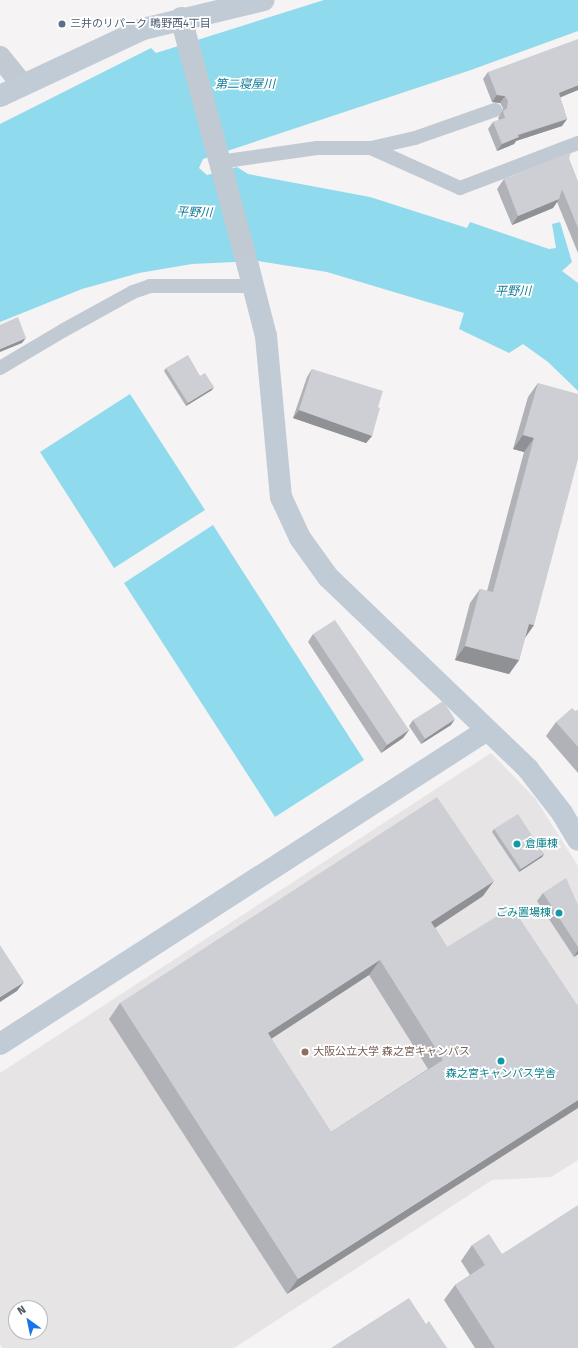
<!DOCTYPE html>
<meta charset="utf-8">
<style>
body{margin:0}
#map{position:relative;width:578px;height:1348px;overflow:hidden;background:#f5f3f3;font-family:"Fira Sans","Noto Sans JP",sans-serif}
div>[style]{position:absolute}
.education>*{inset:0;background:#e6e4e5}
.water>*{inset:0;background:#90daee}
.lane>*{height:14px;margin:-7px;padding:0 7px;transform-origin:7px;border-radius:7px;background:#c1cad2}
.street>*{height:22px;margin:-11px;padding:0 11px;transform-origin:11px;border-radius:11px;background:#c1cad2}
.secondary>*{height:22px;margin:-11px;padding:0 11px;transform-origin:11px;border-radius:11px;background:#c1cbd6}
.wall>*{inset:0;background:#b0b2b7}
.shaded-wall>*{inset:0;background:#909195}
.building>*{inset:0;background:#cdcfd5}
.dots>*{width:11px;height:11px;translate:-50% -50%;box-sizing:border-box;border:2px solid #fff;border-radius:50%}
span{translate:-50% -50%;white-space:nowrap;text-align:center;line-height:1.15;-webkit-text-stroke:3.5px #fff;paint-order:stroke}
.service-label{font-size:11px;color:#4e5e75}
.left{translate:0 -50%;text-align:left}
.culture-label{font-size:11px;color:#0d838f}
.right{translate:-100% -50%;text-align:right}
.education-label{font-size:11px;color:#785e54}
.water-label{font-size:12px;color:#0c7c9b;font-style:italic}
.north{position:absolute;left:8px;top:1300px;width:40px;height:40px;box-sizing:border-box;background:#fff;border:1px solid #b7bbc0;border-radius:50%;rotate:327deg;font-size:11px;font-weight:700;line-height:16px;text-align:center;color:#4a5661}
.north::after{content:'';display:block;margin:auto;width:14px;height:18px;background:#1a73e8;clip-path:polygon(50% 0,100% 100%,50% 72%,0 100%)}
</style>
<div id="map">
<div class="education">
<div style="clip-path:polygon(evenodd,491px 753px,535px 798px,578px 866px,578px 1160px,551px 1177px,492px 1180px,234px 1348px,2px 1348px,0 1344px,0 1073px,491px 753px,16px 1308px,40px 1308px,40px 1332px,16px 1332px,16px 1308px)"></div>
</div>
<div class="water">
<div style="clip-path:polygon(324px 0,578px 0,578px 31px,471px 70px,203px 159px,199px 168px,207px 175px,237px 167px,248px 174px,370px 197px,467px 228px,470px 222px,549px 249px,556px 248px,552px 224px,560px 222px,572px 262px,562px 271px,578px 283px,578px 391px,548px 362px,523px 344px,509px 353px,459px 329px,464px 313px,327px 272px,258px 261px,192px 264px,139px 273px,82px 289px,0 322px,0 124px,151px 48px,156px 53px)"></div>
<div style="clip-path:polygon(130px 394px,205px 510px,114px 568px,40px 452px)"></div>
<div style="clip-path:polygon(213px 525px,364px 760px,275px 817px,124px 583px)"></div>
</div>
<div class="lane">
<div style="left:371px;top:148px;width:98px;rotate:24.2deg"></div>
<div style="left:460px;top:188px;width:126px;rotate:-20.9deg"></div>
<div style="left:219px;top:162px;width:99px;rotate:-8.1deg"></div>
<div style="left:317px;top:148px;width:54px"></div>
<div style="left:371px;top:148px;width:45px;rotate:-12.8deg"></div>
<div style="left:415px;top:138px;width:85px;rotate:-19.3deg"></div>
<div style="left:0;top:368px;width:74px;rotate:-30.7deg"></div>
<div style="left:64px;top:330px;width:79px;rotate:-28.8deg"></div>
<div style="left:133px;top:292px;width:18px;rotate:-19deg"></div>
<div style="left:150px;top:286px;width:103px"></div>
</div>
<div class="street">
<div style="left:181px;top:18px;width:257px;rotate:74.9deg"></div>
<div style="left:0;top:57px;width:36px;rotate:51deg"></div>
</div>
<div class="secondary">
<div style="left:0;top:96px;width:158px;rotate:-25.1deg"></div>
<div style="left:143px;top:29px;width:124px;rotate:-13.5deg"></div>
<div style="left:248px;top:266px;width:72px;rotate:75.6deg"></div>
<div style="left:266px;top:336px;width:162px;rotate:84.7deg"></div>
<div style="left:281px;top:497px;width:45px;rotate:65.1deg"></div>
<div style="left:300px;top:538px;width:48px;rotate:54.3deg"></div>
<div style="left:328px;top:577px;width:277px;rotate:43.8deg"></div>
<div style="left:528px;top:769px;width:56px;rotate:52.3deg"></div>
<div style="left:562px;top:813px;width:31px;rotate:59deg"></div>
<div style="left:0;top:1044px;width:579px;rotate:-32.81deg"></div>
</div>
<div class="wall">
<div style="clip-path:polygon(488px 72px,578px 90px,560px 97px,567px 119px,562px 126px,516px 141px,514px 144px,497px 151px,488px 129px,493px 122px,499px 120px,498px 118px,502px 111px,503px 108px,500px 103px,492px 102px,483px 79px)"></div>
<div style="clip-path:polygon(569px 159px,578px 182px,578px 253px,557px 202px,553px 208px,512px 225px,497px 189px,504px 179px)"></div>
<div style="clip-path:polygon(166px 368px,200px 376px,212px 390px,186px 406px,164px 371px)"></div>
<div style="clip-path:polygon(312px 369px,378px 407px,372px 436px,366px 443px,293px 418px,307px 377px)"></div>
<div style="clip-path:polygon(538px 383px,534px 625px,525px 638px,519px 660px,509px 674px,455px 660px,470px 603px,480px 589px,487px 591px,524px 452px,513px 449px,528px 397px)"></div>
<div style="clip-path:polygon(313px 634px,409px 730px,403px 738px,381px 753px,308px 642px)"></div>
<div style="clip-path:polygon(578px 710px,578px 773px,546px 736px,556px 722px)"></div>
<div style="clip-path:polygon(413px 720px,451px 725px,421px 744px,409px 726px)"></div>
<div style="clip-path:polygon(494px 829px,544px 854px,542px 857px,519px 872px,492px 832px)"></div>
<div style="clip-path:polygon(543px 893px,578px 905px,578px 954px,574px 957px,537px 901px)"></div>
<div style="clip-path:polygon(evenodd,483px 896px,435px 928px,447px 947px,578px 1006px,287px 1294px,109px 1019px,120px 1003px,483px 896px,369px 975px,428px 1069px,331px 1132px,271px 1039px,369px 975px)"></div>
<div style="clip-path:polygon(472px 1245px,502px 1254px,578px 1348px,475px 1348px,444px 1300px,455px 1285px,470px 1275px,461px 1261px)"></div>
</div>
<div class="shaded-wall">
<div style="clip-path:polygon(578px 85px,578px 90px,554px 100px,559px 93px)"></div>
<div style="clip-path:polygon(497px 95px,505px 96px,500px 103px,492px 102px)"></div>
<div style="clip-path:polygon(567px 119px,562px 126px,516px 141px,514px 144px,497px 151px,502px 144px,518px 135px)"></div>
<div style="clip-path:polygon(559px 199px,553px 208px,512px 225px,518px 216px)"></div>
<div style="clip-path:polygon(26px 338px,22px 343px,0 352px,0 349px)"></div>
<div style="clip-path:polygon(214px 387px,212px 390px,186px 406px,188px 403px)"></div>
<div style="clip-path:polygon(299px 410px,372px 436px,366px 443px,293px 418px)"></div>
<div style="clip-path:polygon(523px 435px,534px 438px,524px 452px,513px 449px)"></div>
<div style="clip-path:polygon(529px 624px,534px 625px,524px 639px)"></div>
<div style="clip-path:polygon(465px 646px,519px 660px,509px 674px,455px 660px)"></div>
<div style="clip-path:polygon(455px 719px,451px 725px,421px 744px,425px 739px)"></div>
<div style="clip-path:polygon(409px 730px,403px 738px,381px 753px,387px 745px)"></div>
<div style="clip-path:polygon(544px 854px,542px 857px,519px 872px,521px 869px)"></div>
<div style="clip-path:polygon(494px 881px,483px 896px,421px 937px,431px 922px)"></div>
<div style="clip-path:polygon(578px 950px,578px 954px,574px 957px)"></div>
<div style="clip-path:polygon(380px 960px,369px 975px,257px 1048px,268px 1033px)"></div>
<div style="clip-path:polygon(24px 982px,17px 991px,0 1002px,0 997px)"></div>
<div style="clip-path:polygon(578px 1100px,578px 1108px,287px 1294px,298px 1279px)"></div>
</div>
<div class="building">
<div style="clip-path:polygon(578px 39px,578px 85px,559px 93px,567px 119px,518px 135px,519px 137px,502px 144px,493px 122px,505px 118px,503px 111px,507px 108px,508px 101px,505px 96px,497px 95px,488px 72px)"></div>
<div style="clip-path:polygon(571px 152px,569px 159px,578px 182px,578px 228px,562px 189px,559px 199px,518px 216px,504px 179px)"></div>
<div style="clip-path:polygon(18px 317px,26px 338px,0 349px,0 325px)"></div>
<div style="clip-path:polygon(188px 355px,200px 376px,205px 373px,214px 387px,188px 403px,166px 368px)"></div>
<div style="clip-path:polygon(312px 369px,383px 391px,378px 407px,380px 408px,372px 436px,299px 410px)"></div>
<div style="clip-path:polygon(538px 383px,578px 394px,578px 459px,534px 625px,529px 624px,519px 660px,465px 646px,480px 589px,493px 592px,534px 438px,523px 435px)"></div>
<div style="clip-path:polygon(335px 620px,409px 730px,387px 745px,313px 634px)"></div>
<div style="clip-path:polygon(443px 701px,455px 719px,425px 739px,413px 720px)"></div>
<div style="clip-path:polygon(572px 708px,575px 711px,578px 710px,578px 747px,556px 722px)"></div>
<div style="clip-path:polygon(evenodd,437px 797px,494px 881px,431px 922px,447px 947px,512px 907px,578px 1006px,578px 1100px,298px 1279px,120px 1003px,437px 797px,380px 960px,443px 1060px,331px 1132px,268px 1033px,380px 960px)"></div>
<div style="clip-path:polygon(518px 814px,544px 854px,521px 869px,494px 829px)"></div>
<div style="clip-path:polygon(566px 878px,578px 905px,578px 947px,543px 893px)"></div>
<div style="clip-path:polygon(0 945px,24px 982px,0 997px)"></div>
<div style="clip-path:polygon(578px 1205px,578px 1348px,495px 1348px,455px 1285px,485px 1265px,472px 1245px,489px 1234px,502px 1254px)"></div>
<div style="clip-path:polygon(409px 1298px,426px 1324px,429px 1321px,447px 1348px,331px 1348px)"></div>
</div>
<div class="dots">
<div style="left:62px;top:24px;background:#5c6f8a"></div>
<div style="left:517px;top:844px;background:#0f9aa8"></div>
<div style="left:559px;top:913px;background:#0f9aa8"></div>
<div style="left:305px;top:1052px;background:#8d6e63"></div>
<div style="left:501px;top:1061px;background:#0f9aa8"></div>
</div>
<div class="service-label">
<span class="left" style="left:70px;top:24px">三井のリパーク 鴫野西4丁目</span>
</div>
<div class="culture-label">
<span class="left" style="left:525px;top:844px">倉庫棟</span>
<span class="right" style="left:551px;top:913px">ごみ置場棟</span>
<span style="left:501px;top:1074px">森之宮キャンパス学舎</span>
</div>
<div class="education-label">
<span class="left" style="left:313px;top:1052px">大阪公立大学 森之宮キャンパス</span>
</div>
<div class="water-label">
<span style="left:245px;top:85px">第二寝屋川</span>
<span style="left:194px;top:213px;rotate:2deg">平野川</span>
<span style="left:513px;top:292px">平野川</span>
</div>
<div class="north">N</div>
</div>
